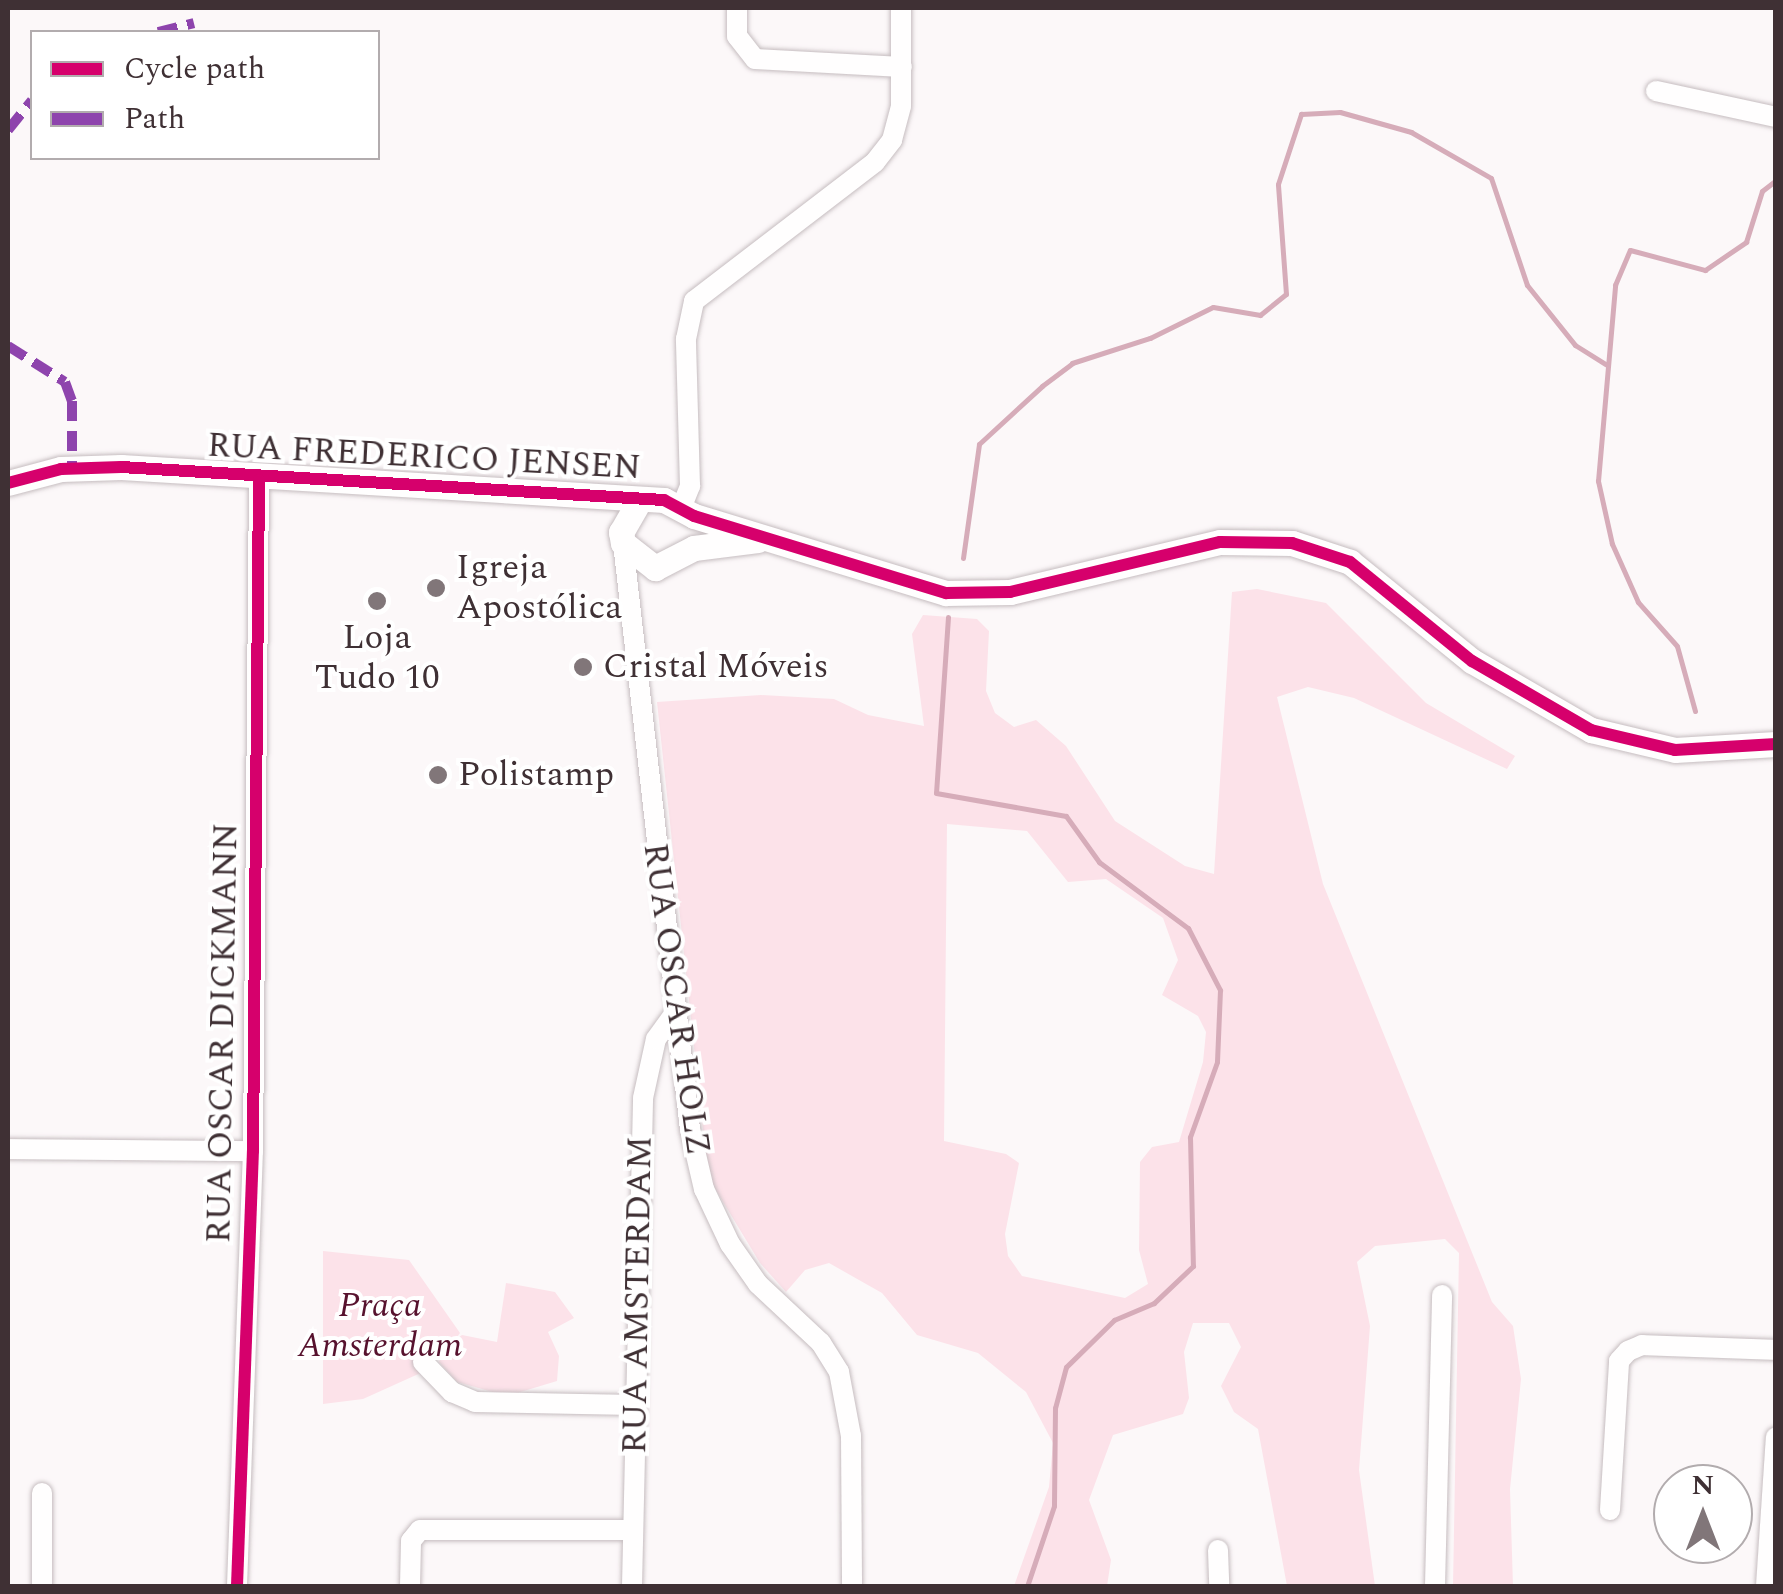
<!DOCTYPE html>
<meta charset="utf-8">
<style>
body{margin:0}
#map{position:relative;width:1783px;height:1594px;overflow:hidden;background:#fcf8f9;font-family:Spectral,serif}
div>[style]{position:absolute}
.green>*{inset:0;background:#fce2e9}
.stream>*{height:5px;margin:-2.5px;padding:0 2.5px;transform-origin:2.5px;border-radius:2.5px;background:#d6acb9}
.roads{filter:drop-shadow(0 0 2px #c6bdc0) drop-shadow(0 0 2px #c6bdc0)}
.minor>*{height:20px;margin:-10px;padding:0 10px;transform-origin:10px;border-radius:10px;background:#fffefe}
.major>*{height:25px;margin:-12.5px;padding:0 12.5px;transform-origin:12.5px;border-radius:12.5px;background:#fffefe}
.quiet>*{height:10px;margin-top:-5px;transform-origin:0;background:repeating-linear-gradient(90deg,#8e44ad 0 20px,transparent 0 30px)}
.cycleway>*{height:12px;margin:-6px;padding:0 6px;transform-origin:6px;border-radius:6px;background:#d6006c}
.dots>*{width:28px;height:28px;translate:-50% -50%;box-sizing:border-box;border:5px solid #fff;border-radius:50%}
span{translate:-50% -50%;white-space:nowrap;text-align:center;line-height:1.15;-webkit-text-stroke:8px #fff;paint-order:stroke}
.street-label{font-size:35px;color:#3f3034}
.poi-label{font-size:35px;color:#3f3034}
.left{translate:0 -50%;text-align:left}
.park-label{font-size:35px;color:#57122e;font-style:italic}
.frame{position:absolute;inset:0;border:10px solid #3f3034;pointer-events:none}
.legend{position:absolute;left:30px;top:30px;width:350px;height:130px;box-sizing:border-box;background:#fff;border:2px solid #b2acae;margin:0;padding:12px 18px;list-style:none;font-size:30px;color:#3f3034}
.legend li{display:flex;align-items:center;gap:20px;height:50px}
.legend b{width:50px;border:2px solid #b2acae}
.north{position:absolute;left:1653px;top:1464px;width:100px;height:100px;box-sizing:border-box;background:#fff;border:2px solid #b2acae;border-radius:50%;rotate:0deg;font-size:28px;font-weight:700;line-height:40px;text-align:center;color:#3f3034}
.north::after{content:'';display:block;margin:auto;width:35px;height:45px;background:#817679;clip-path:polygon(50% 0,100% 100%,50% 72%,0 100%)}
</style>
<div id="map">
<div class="green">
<div style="clip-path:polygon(evenodd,1257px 589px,1326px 603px,1426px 703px,1515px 756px,1507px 769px,1354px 698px,1308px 687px,1277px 697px,1323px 884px,1492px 1302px,1513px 1326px,1521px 1379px,1510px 1489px,1513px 1586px,1453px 1586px,1459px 1253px,1445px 1239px,1375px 1246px,1357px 1262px,1370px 1326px,1359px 1470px,1375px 1586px,1287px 1586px,1258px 1429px,1234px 1412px,1221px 1386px,1241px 1347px,1229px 1323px,1193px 1323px,1184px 1352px,1189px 1398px,1183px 1414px,1113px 1435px,1089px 1500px,1111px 1560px,1107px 1586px,1014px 1586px,1049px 1487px,1053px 1443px,1026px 1392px,978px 1353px,917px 1335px,882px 1293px,829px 1263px,805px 1270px,786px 1292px,760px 1263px,708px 1177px,657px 702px,761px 695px,834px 699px,868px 715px,924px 726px,912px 634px,923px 615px,977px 619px,989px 631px,986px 691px,995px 713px,1014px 727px,1036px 720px,1066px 746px,1115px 821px,1185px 866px,1214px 874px,1232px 592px,1257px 589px,947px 824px,1027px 831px,1068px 882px,1106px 879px,1163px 918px,1178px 960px,1162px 995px,1198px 1016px,1206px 1032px,1203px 1062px,1179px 1142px,1152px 1147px,1140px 1162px,1139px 1250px,1148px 1284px,1125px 1298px,1022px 1276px,1008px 1256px,1005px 1234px,1019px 1163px,1006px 1154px,944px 1141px,947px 824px)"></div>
<div style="clip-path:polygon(323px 1251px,409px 1260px,460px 1333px,455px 1340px,462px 1335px,497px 1342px,506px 1283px,555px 1292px,574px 1318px,548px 1332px,559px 1356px,557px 1381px,507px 1396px,457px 1382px,439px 1362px,441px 1354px,425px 1371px,363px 1399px,323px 1404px)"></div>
</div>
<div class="stream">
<div style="left:963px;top:558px;width:115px;rotate:-82deg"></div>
<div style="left:979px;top:444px;width:86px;rotate:-42.6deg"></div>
<div style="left:1042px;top:386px;width:38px;rotate:-37deg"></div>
<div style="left:1072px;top:363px;width:82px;rotate:-17.8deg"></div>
<div style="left:1150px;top:338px;width:70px;rotate:-26.2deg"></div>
<div style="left:1213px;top:307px;width:48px;rotate:9.7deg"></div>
<div style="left:1260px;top:315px;width:33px;rotate:-39deg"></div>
<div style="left:1286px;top:294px;width:110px;rotate:-94.2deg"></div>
<div style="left:1278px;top:184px;width:74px;rotate:-71.8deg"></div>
<div style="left:1301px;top:114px;width:39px;rotate:-3deg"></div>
<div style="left:1340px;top:112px;width:74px;rotate:15.7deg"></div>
<div style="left:1411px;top:132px;width:92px;rotate:29.9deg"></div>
<div style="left:1491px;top:178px;width:113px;rotate:71.4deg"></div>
<div style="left:1527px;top:285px;width:77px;rotate:51.3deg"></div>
<div style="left:1575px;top:345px;width:36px;rotate:32deg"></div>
<div style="left:948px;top:617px;width:176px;rotate:93.9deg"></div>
<div style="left:936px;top:793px;width:132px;rotate:10deg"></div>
<div style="left:1066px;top:816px;width:57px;rotate:54.3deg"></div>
<div style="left:1099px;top:862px;width:111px;rotate:36.6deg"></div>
<div style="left:1188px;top:928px;width:70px;rotate:62.7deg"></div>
<div style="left:1220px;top:990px;width:72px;rotate:92.4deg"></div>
<div style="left:1217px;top:1062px;width:80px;rotate:109.8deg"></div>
<div style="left:1190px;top:1137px;width:129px;rotate:88.7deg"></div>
<div style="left:1193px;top:1266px;width:54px;rotate:136.5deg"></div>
<div style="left:1154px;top:1303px;width:43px;rotate:157deg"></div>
<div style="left:1114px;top:1320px;width:67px;rotate:135.6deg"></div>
<div style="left:1066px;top:1367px;width:42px;rotate:105deg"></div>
<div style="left:1055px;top:1408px;width:98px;rotate:90.6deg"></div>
<div style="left:1054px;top:1506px;width:84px;rotate:108.6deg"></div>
<div style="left:1695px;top:711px;width:67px;rotate:-105.5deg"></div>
<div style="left:1677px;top:646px;width:59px;rotate:-131.6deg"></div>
<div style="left:1638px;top:602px;width:64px;rotate:-114.1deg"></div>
<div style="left:1612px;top:544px;width:65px;rotate:-102.5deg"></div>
<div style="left:1598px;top:481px;width:197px;rotate:-85deg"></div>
<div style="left:1615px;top:285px;width:38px;rotate:-67deg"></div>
<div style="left:1630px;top:250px;width:78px;rotate:14.9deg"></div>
<div style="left:1705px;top:270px;width:50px;rotate:-34.3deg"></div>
<div style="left:1746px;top:242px;width:53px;rotate:-72.6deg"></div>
<div style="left:1762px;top:191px;width:18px;rotate:-38deg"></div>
</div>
<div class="roads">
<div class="minor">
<div style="left:737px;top:8px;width:28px;rotate:90deg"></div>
<div style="left:737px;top:36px;width:29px;rotate:52deg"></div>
<div style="left:755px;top:59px;width:147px;rotate:3.1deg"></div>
<div style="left:1656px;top:91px;width:123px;rotate:12.2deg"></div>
<div style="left:682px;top:506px;width:22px;rotate:-68deg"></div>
<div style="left:690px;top:486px;width:147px;rotate:-91.6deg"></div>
<div style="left:686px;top:339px;width:39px;rotate:-78deg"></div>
<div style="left:694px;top:301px;width:228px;rotate:-37.5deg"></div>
<div style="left:875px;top:162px;width:28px;rotate:-52deg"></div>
<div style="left:892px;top:140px;width:35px;rotate:-75deg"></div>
<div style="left:901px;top:106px;width:98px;rotate:-90deg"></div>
<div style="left:623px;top:543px;width:590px;rotate:83.48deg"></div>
<div style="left:690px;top:1129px;width:62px;rotate:76.9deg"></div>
<div style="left:704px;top:1189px;width:61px;rotate:64.7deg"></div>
<div style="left:730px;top:1244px;width:49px;rotate:55deg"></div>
<div style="left:758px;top:1284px;width:86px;rotate:43.1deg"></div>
<div style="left:821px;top:1343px;width:34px;rotate:58deg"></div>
<div style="left:839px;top:1372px;width:65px;rotate:79.4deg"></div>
<div style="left:851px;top:1436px;width:150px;rotate:89.6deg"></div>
<div style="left:8px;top:1149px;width:245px;rotate:0.5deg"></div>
<div style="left:423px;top:1362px;width:42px;rotate:46deg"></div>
<div style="left:452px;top:1392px;width:25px;rotate:23deg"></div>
<div style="left:475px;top:1402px;width:159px;rotate:1.1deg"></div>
<div style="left:42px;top:1493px;width:93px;rotate:90deg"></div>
<div style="left:1610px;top:1510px;width:149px;rotate:-86.5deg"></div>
<div style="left:1619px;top:1361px;width:13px;rotate:-48deg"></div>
<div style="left:1628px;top:1351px;width:15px;rotate:-23deg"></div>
<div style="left:1642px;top:1345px;width:134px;rotate:2.1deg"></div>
<div style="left:1218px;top:1550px;width:36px;rotate:88deg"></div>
<div style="left:237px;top:1586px;width:435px;rotate:-87.9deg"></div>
<div style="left:253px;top:1151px;width:671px;rotate:-89.49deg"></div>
<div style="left:410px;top:1586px;width:45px;rotate:-88.7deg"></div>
<div style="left:411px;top:1541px;width:14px;rotate:-51deg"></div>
<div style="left:420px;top:1530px;width:213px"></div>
<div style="left:632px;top:1586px;width:488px;rotate:-88.7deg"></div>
<div style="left:643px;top:1098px;width:60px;rotate:-77.6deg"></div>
<div style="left:656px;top:1039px;width:34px;rotate:-54deg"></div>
<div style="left:1435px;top:1586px;width:291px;rotate:-88.6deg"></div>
<div style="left:1766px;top:1586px;width:149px;rotate:-86.2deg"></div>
</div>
<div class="major">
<div style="left:8px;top:483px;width:55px;rotate:-14.8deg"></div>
<div style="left:61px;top:469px;width:60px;rotate:-1.9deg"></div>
<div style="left:121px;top:467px;width:544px;rotate:3.48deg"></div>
<div style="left:664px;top:500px;width:34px;rotate:28deg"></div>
<div style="left:694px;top:516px;width:264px;rotate:17deg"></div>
<div style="left:946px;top:593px;width:64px;rotate:-0.9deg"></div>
<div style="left:1010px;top:592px;width:216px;rotate:-13.4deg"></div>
<div style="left:1220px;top:542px;width:72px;rotate:0.8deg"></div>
<div style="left:1292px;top:543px;width:61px;rotate:18.1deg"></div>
<div style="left:1350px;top:562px;width:157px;rotate:39.1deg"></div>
<div style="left:1472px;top:661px;width:138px;rotate:30.1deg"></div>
<div style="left:1591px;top:730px;width:86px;rotate:13.4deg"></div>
<div style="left:1675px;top:750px;width:101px;rotate:-3.4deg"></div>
<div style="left:638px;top:503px;width:34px;rotate:120deg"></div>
<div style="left:621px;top:532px;width:11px;rotate:80deg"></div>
<div style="left:623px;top:543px;width:41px;rotate:38deg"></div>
<div style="left:655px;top:568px;width:44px;rotate:-27.1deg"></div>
<div style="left:694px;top:548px;width:64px;rotate:-7.2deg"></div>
</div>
</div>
<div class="quiet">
<div style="left:158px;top:32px;width:37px;rotate:-14deg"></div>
<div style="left:8px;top:130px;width:38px;rotate:-51deg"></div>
<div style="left:8px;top:346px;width:67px;rotate:32.3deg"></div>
<div style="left:65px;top:382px;width:20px;rotate:70deg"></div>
<div style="left:72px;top:401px;width:67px;rotate:90deg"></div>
</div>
<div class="cycleway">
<div style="left:8px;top:483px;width:55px;rotate:-14.8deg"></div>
<div style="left:61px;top:469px;width:60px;rotate:-1.9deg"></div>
<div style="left:121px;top:467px;width:544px;rotate:3.48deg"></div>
<div style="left:664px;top:500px;width:34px;rotate:28deg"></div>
<div style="left:694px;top:516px;width:264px;rotate:17deg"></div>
<div style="left:946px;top:593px;width:64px;rotate:-0.9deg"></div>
<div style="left:1010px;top:592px;width:216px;rotate:-13.4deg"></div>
<div style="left:1220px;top:542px;width:72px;rotate:0.8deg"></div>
<div style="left:1292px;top:543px;width:61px;rotate:18.1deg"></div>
<div style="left:1350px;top:562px;width:157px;rotate:39.1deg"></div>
<div style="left:1472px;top:661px;width:138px;rotate:30.1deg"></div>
<div style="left:1591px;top:730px;width:86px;rotate:13.4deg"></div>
<div style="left:1675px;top:750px;width:101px;rotate:-3.4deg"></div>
<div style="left:237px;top:1586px;width:435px;rotate:-87.9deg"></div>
<div style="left:253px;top:1151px;width:671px;rotate:-89.49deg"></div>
</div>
<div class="dots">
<div style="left:436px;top:588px;background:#817679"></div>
<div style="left:377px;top:601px;background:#817679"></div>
<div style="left:583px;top:667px;background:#817679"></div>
<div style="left:438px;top:775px;background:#817679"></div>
</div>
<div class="street-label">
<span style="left:424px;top:457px;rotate:3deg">RUA FREDERICO JENSEN</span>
<span style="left:676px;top:999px;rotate:82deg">RUA OSCAR HOLZ</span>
<span style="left:223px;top:1033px;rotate:-89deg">RUA OSCAR DICKMANN</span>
<span style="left:638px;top:1295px;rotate:-89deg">RUA AMSTERDAM</span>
</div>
<div class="poi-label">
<span class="left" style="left:456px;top:588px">Igreja<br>Apostólica</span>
<span style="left:377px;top:658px">Loja<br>Tudo 10</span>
<span class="left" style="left:603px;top:667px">Cristal Móveis</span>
<span class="left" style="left:458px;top:775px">Polistamp</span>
</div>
<div class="park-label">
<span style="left:380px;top:1326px">Praça<br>Amsterdam</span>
</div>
<div class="frame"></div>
<ul class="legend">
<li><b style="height:12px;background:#d6006c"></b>Cycle path</li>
<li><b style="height:12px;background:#8e44ad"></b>Path</li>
</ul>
<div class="north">N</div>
</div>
